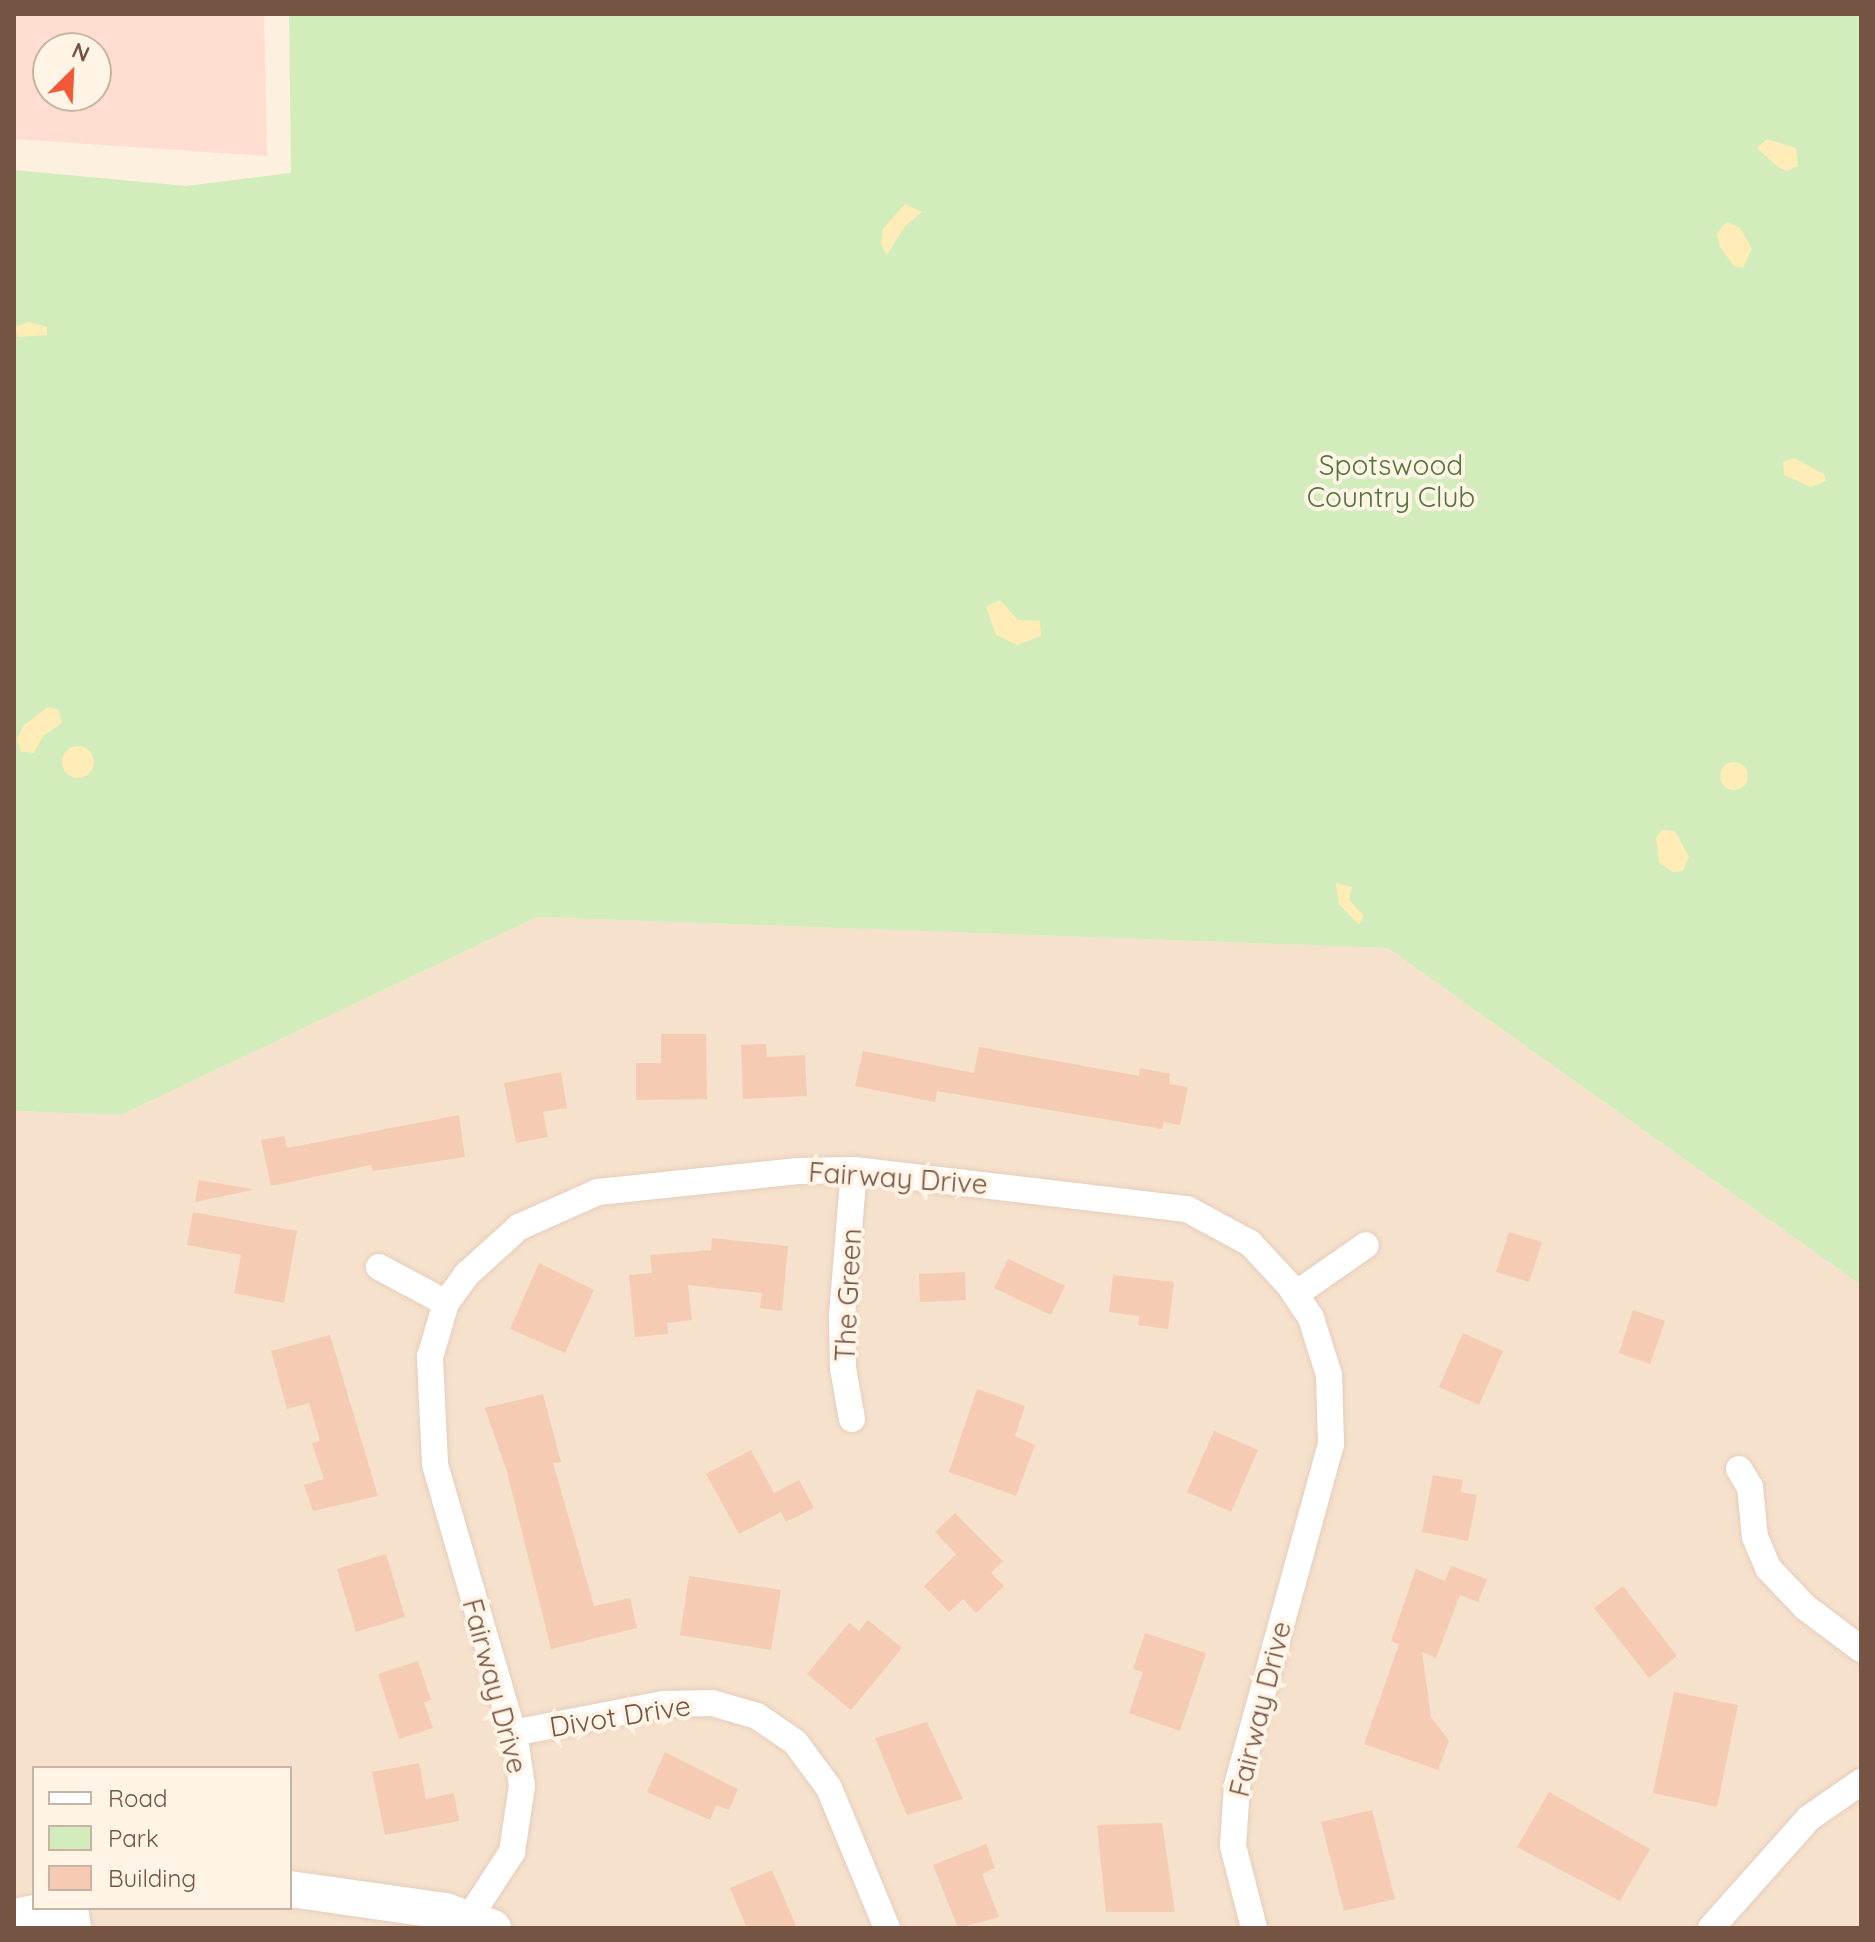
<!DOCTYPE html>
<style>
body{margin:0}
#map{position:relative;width:1875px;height:1942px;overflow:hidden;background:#fef0de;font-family:Quicksand,sans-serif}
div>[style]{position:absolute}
.residential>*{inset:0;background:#f6e1cc}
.commercial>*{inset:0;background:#ffddd1}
.green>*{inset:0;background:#d2ecbc}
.sand>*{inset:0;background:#ffecb7}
.round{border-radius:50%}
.building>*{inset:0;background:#f6cbb3}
.roads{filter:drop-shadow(0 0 2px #e5cdbc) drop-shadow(0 0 2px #e5cdbc)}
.street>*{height:26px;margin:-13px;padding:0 13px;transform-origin:13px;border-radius:13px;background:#fff}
.secondary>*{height:36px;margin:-18px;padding:0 18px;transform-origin:18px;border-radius:18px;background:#fff}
span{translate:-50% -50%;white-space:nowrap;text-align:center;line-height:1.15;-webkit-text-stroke:8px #fff4e6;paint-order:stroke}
.park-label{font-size:28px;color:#4e7739}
.street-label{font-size:28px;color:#765444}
.frame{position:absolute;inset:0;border:16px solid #765444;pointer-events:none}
.legend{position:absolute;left:32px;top:1766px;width:260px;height:144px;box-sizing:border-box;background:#fff4e6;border:2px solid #c8b4a5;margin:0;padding:10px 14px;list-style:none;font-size:24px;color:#765444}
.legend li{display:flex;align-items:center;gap:16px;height:40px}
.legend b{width:40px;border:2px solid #c8b4a5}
.north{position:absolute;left:32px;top:32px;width:80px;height:80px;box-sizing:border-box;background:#fff4e6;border:2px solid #c8b4a5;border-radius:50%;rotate:24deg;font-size:22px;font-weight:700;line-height:32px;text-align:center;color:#765444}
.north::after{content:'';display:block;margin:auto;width:28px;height:36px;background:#f45937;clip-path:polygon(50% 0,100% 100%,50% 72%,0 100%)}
</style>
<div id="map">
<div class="residential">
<div style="clip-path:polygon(evenodd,537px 917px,1388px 948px,1861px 1285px,1861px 1928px,14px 1928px,14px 1111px,121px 1115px,537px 917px,34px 1768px,290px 1768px,290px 1908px,34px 1908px,34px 1768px)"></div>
</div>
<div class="commercial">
<div style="clip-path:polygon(evenodd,14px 14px,264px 14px,267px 156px,14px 139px,14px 14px,48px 48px,96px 48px,96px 96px,48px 96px,48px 48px)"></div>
</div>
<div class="green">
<div style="clip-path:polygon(289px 14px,1861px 14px,1861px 1285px,1388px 948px,537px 917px,121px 1115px,14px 1111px,14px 170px,186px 186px,291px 173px)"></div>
</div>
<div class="sand">
<div style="clip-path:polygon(1767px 139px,1796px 148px,1798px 166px,1787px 171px,1778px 167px,1757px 148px)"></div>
<div style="clip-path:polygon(905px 204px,922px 212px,905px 226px,887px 255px,881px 245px,883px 229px)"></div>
<div style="clip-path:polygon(1726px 222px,1740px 228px,1752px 249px,1743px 268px,1734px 266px,1720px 247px,1717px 234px)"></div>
<div style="clip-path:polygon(29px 322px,47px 327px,47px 335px,18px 337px,15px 327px)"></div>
<div style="clip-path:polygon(1794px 458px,1824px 474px,1826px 481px,1811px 487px,1784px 475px,1783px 462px)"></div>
<div style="clip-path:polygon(1000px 600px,1018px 620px,1040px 621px,1041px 636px,1017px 645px,996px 635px,986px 607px)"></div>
<div style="clip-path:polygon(48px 707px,59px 710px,62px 723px,43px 736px,34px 753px,21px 752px,17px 740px,23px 726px)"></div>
<div class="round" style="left:62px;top:746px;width:32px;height:32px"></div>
<div class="round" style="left:1720px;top:762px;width:28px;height:28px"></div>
<div style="clip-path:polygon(1662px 830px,1675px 831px,1689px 857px,1683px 871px,1672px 872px,1659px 862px,1656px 838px)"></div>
<div style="clip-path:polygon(1336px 883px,1352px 887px,1349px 900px,1364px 916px,1359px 925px,1339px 904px)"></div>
</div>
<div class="building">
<div style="clip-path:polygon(661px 1034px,706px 1034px,707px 1099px,636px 1100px,636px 1063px,661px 1063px)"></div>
<div style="clip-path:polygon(766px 1044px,767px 1057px,805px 1055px,807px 1096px,743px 1099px,741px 1045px)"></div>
<div style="clip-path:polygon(979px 1047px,1139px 1076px,1140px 1068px,1170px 1074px,1169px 1084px,1188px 1087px,1180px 1125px,1164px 1122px,1162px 1129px,937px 1091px,935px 1102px,855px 1086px,863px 1051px,974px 1073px)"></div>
<div style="clip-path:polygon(561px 1072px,567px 1108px,543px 1112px,548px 1137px,516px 1143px,504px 1083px)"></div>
<div style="clip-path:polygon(459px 1115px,465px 1157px,373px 1171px,371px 1165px,271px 1186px,261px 1140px,284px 1136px,287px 1148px)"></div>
<div style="clip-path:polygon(199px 1180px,252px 1189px,252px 1190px,195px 1202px)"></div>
<div style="clip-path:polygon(193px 1212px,297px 1231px,284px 1303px,234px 1293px,241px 1255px,187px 1245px)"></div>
<div style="clip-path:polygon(1509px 1232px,1542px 1242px,1529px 1282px,1496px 1272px)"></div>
<div style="clip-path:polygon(712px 1238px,788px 1246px,782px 1311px,760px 1308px,762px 1293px,688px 1285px,692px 1320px,667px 1323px,668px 1334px,635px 1337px,629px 1275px,652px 1273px,650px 1255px,711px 1250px)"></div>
<div style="clip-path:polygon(1008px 1259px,1065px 1286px,1051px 1315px,994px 1288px)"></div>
<div style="clip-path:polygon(539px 1263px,594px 1290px,565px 1353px,510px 1329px)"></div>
<div style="clip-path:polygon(965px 1272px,966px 1300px,920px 1302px,919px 1274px)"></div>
<div style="clip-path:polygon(1113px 1275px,1174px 1282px,1168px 1329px,1138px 1325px,1139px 1316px,1109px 1312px)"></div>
<div style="clip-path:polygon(1633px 1310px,1665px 1321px,1650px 1364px,1619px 1353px)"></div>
<div style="clip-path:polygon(1463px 1333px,1503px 1351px,1479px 1405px,1439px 1387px)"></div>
<div style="clip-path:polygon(330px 1335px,378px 1496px,313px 1511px,304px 1485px,324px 1479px,312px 1443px,320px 1441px,309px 1403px,287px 1409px,271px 1351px)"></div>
<div style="clip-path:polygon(977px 1389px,1025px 1406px,1015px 1436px,1035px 1445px,1016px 1496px,949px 1472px)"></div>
<div style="clip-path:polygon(543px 1394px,561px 1462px,553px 1463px,594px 1606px,630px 1598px,637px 1628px,551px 1649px,507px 1472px,485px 1408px)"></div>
<div style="clip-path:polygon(1214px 1431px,1258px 1450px,1231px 1512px,1187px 1492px)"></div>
<div style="clip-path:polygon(751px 1450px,774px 1493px,799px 1480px,814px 1508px,786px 1522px,781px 1512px,739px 1534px,706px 1474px)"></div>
<div style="clip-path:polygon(1433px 1475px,1463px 1480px,1461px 1492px,1477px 1495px,1468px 1541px,1422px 1532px)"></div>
<div style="clip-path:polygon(955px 1513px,1003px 1561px,991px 1573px,1004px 1586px,976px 1613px,963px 1599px,949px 1612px,924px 1586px,956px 1554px,935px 1532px)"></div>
<div style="clip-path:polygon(386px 1554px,405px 1617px,356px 1632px,337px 1569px)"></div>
<div style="clip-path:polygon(1451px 1566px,1487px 1579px,1478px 1602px,1460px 1595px,1436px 1658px,1422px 1652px,1431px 1717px,1449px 1741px,1438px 1770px,1364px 1744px,1399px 1644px,1391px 1641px,1416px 1569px,1445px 1581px)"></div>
<div style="clip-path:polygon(689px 1576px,781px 1590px,771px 1650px,680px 1635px)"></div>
<div style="clip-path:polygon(1623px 1586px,1677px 1656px,1649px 1678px,1594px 1608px)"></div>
<div style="clip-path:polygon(868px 1620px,902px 1648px,851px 1710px,807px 1674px,849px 1623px,859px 1631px)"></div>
<div style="clip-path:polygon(1145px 1633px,1206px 1653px,1180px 1731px,1129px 1713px,1143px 1672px,1133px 1669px)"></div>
<div style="clip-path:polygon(418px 1661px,431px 1700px,424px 1702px,433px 1728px,399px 1739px,378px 1674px)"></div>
<div style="clip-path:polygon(1674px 1692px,1738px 1705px,1717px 1807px,1653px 1793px)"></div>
<div style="clip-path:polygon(927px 1722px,963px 1799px,907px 1815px,875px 1738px)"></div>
<div style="clip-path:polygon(665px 1752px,738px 1789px,729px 1810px,716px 1805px,710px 1820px,647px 1792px)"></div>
<div style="clip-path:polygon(419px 1763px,426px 1799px,454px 1793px,459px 1821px,385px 1835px,372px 1772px)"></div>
<div style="clip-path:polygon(1549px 1792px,1650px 1849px,1620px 1901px,1517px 1847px)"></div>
<div style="clip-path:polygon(1372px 1810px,1395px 1899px,1344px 1911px,1321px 1822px)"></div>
<div style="clip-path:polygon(1162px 1823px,1175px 1912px,1106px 1912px,1097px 1825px)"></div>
<div style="clip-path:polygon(986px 1844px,995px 1868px,982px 1874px,999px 1917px,958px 1928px,933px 1865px)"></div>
<div style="clip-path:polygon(772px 1870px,797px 1928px,747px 1928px,730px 1888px)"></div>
</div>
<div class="roads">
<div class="street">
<div style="left:379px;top:1267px;width:76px;rotate:28.2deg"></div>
<div style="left:1296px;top:1294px;width:85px;rotate:-35deg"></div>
<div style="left:852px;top:1419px;width:52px;rotate:-100deg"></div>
<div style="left:843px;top:1368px;width:53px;rotate:-91.1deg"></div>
<div style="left:842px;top:1315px;width:145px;rotate:-85.3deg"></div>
<div style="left:1739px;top:1469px;width:21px;rotate:59deg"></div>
<div style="left:1750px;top:1487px;width:50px;rotate:84.3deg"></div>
<div style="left:1755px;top:1537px;width:34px;rotate:67deg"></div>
<div style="left:1768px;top:1568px;width:54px;rotate:46.5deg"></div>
<div style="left:1805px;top:1607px;width:70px;rotate:36.9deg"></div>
<div style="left:513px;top:1733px;width:154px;rotate:-10.9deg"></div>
<div style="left:664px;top:1704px;width:48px;rotate:-1.2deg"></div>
<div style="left:712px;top:1703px;width:47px;rotate:16.1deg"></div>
<div style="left:757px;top:1716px;width:46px;rotate:34.4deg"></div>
<div style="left:795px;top:1742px;width:57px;rotate:53.5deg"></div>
<div style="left:829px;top:1788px;width:152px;rotate:67.5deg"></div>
<div style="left:75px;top:1908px;width:20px;rotate:81deg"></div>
<div style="left:469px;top:1918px;width:79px;rotate:-56.9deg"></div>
<div style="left:512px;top:1852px;width:67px;rotate:-81.4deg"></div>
<div style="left:522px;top:1786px;width:47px;rotate:-98.7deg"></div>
<div style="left:515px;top:1740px;width:287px;rotate:-106.2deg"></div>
<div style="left:435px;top:1464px;width:107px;rotate:-92.7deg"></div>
<div style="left:430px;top:1357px;width:56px;rotate:-73.5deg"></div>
<div style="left:446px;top:1303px;width:34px;rotate:-54deg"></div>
<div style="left:466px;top:1275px;width:72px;rotate:-42.2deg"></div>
<div style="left:519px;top:1227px;width:86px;rotate:-23.9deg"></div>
<div style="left:598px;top:1192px;width:201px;rotate:-6deg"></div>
<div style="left:798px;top:1171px;width:56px;rotate:-1deg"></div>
<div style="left:854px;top:1170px;width:335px;rotate:6.7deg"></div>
<div style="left:1187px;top:1209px;width:72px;rotate:28.4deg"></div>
<div style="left:1250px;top:1243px;width:57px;rotate:47.1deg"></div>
<div style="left:1289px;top:1285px;width:40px;rotate:56deg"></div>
<div style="left:1311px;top:1318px;width:60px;rotate:72.5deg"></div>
<div style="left:1329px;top:1375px;width:69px;rotate:88.3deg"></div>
<div style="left:1331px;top:1444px;width:355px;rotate:105.4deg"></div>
<div style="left:1237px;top:1786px;width:60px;rotate:93.8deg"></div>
<div style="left:1233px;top:1846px;width:85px;rotate:75.6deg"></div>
<div style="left:1711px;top:1928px;width:147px;rotate:-48.3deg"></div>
<div style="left:1809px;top:1818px;width:63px;rotate:-34.7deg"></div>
</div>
<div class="secondary">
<div style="left:290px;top:1889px;width:157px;rotate:8.1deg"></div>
<div style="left:445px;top:1911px;width:51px;rotate:19.5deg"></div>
<div style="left:14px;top:1917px;width:49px;rotate:-10.6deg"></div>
</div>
</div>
<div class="park-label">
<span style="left:1391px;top:481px">Spotswood<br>Country Club</span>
</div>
<div class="street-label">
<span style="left:898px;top:1178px;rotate:4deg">Fairway Drive</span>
<span style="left:848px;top:1295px;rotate:-87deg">The Green</span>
<span style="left:495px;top:1686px;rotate:75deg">Fairway Drive</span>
<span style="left:1260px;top:1709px;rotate:-76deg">Fairway Drive</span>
<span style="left:620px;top:1716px;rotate:-9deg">Divot Drive</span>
</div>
<div class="frame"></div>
<ul class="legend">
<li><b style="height:10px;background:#fff"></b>Road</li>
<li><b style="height:22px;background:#d2ecbc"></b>Park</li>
<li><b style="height:22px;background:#f6cbb3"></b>Building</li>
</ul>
<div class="north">N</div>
</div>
